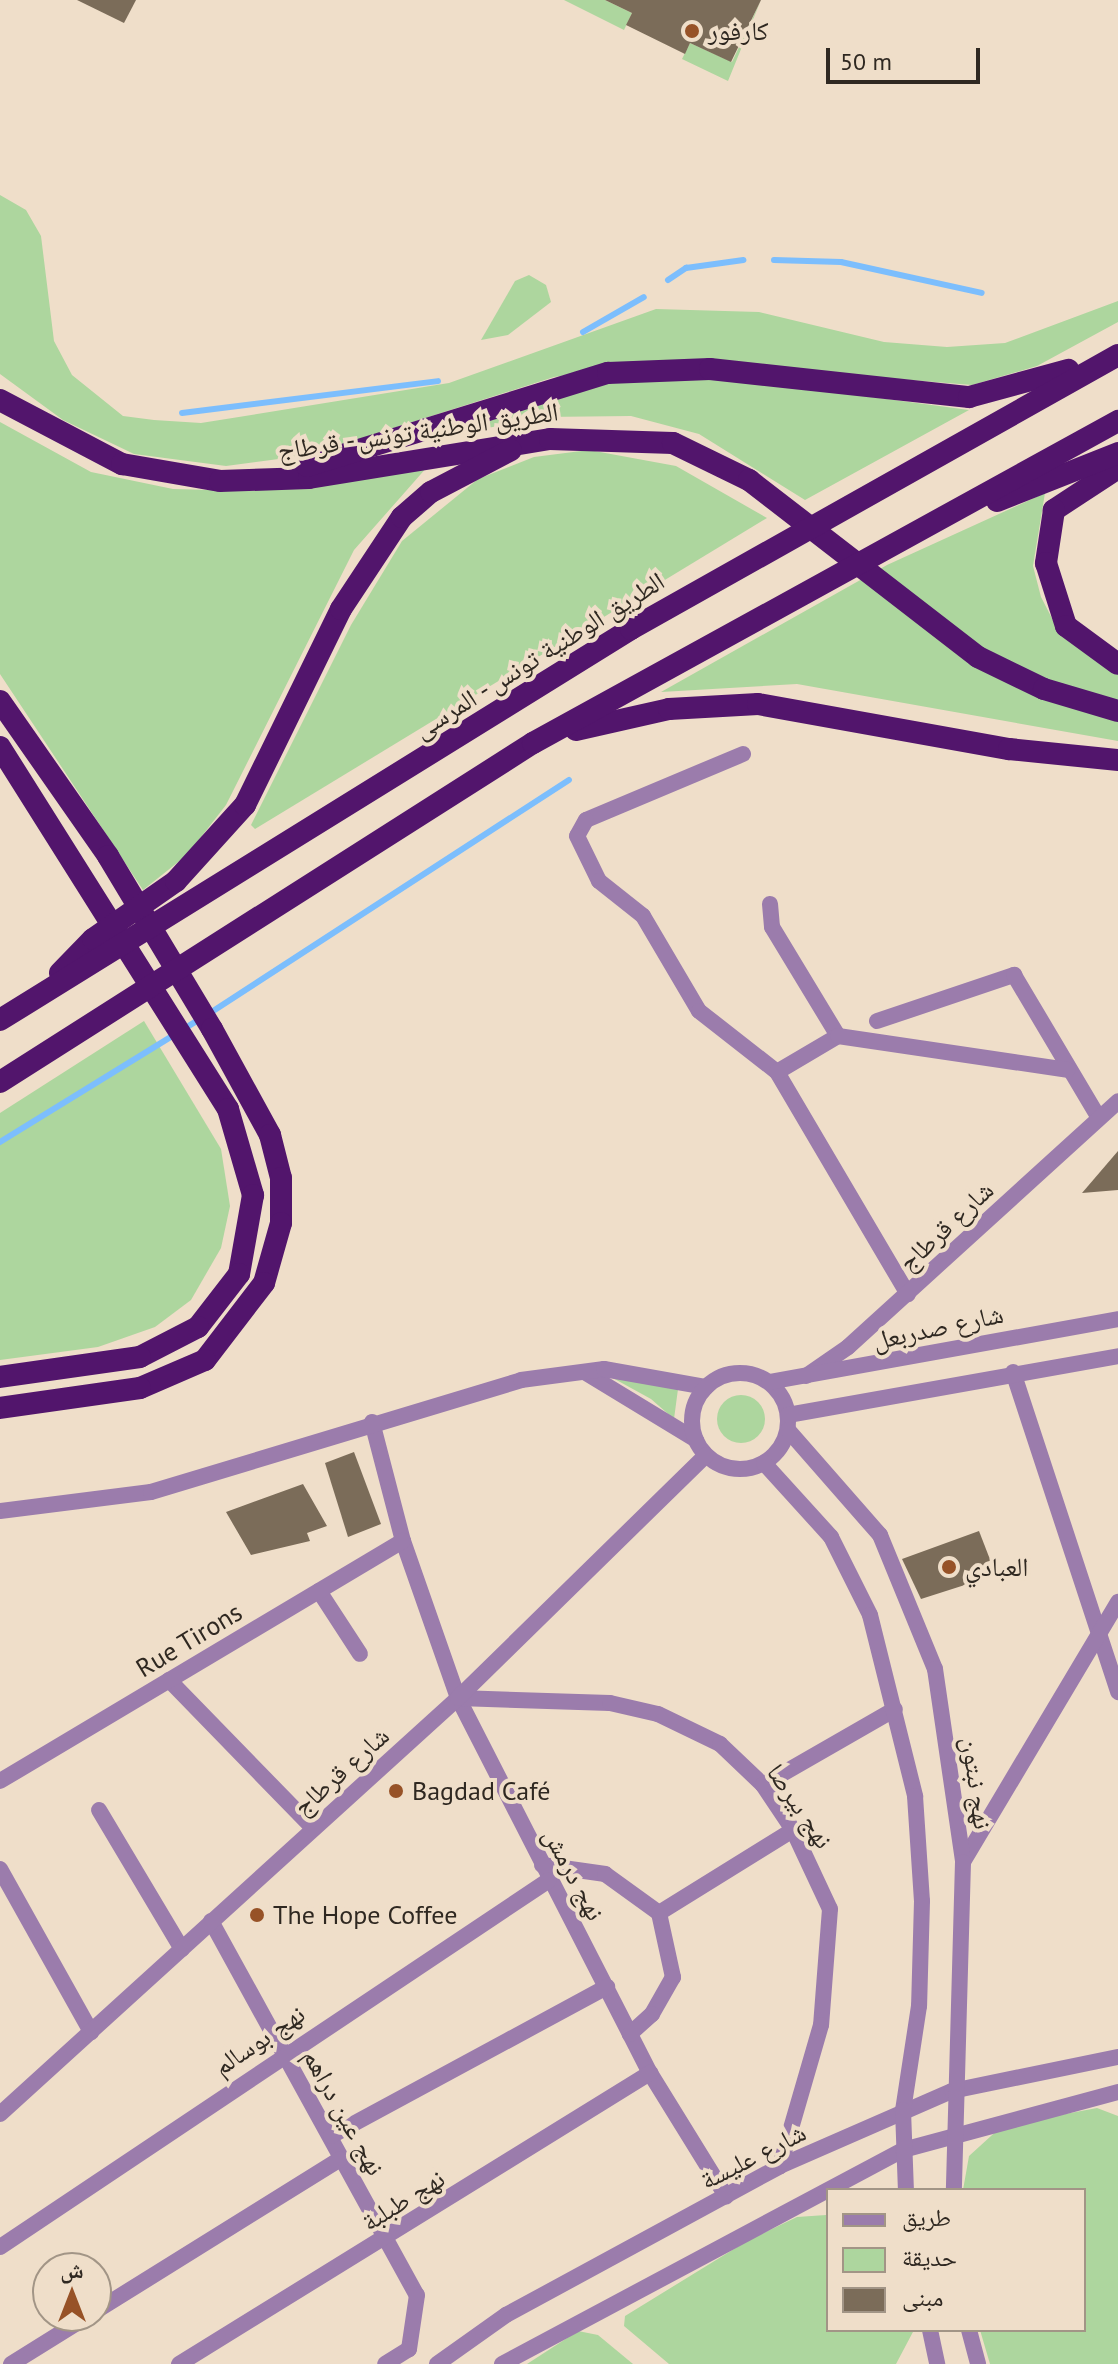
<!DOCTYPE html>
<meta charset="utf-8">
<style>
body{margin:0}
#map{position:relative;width:1118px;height:2364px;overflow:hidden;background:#efdec9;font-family:"PT Sans","Noto Naskh Arabic",sans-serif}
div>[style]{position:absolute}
.green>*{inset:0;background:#add69e}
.round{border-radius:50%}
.stream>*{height:6px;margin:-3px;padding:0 3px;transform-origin:3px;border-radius:3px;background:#7cbefd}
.building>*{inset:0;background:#7b6c59}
.minor>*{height:16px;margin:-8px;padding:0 8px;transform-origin:8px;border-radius:8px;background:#9b7cac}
.tertiary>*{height:16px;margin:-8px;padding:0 8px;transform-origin:8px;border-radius:8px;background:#9b7cac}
.tertiary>.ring{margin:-8px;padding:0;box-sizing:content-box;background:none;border:16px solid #9b7cac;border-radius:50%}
.trunk>*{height:22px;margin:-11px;padding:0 11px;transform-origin:11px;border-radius:11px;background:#52156c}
.dots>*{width:22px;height:22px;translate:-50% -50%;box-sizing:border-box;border:4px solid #efdec9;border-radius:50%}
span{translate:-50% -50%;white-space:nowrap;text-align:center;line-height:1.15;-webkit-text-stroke:8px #efdec9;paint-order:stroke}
.poi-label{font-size:26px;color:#2f2821}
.left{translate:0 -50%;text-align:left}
.street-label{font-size:26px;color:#2f2821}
.legend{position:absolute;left:826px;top:2188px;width:260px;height:144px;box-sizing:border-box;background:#efdec9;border:2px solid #a29586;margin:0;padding:10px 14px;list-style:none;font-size:24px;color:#2f2821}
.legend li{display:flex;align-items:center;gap:16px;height:40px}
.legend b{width:40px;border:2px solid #a29586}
.north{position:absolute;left:32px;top:2252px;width:80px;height:80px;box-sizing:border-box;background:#efdec9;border:2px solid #a29586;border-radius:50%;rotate:0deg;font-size:22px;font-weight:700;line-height:32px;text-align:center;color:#2f2821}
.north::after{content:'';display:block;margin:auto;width:28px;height:36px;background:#975227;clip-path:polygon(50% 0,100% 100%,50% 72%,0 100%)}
.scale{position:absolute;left:826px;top:48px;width:154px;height:36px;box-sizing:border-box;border:4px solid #2f2821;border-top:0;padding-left:10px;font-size:24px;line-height:28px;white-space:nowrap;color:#2f2821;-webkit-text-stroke:6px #efdec9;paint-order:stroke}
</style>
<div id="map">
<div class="green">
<div style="clip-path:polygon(564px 0,605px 0,632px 13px,624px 30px)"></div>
<div style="clip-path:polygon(761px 0,728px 81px,682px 59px,690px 43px,732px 62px)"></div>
<div style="clip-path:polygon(0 195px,26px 210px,41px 236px,54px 341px,72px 375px,123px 416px,154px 420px,201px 423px,449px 383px,656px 309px,759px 312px,884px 342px,947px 347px,1005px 343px,1118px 301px,1118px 322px,1037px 366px,972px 385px,665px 360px,554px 377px,309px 455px,226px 466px,134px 454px,63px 420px,0 374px)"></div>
<div style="clip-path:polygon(529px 275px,546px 285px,551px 302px,508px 335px,481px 340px,515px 281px)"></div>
<div style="clip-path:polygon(722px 377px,969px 410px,805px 500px,699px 434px,631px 416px,543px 417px,423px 441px,607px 381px)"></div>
<div style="clip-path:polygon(0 422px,91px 472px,173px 489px,251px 491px,428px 466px,354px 550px,226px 805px,187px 855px,143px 890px,0 674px)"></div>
<div style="clip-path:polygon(589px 450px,676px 466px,767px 518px,255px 829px,251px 825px,351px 625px,402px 541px,478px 479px,534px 457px)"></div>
<div style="clip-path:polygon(1045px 493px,1033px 566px,1041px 597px,1059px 632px,1118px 673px,1118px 741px,797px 684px,661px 692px,887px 565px)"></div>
<div style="clip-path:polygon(144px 1021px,221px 1149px,230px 1206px,221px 1248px,191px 1300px,155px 1327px,98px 1347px,0 1360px,0 1113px)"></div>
<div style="clip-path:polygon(611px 1377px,678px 1389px,674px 1419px,651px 1399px)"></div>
<div class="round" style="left:717px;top:1395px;width:48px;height:48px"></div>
<div style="clip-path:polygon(1097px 2108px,1118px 2116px,1118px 2364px,990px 2364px,980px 2330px,1084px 2330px,1084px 2190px,963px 2190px,969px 2156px,1002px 2126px)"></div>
<div style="clip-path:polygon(826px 2215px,828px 2330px,914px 2330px,896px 2364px,669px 2364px,624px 2326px,625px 2316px,747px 2241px,797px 2217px)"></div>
<div style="clip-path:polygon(578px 2331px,598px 2335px,633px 2364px,527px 2364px)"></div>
</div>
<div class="stream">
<div style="left:774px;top:260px;width:67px;rotate:1.7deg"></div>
<div style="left:841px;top:262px;width:144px;rotate:12.4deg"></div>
<div style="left:668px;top:280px;width:22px;rotate:-34deg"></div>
<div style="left:686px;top:268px;width:58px;rotate:-8deg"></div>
<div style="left:583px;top:332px;width:70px;rotate:-29.8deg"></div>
<div style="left:182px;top:413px;width:258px;rotate:-7.1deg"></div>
<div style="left:210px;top:1013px;width:428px;rotate:-33deg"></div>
<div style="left:0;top:1142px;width:235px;rotate:-31.6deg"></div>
</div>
<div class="building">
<div style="clip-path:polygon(77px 0,136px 0,124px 23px)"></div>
<div style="clip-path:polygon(605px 0,761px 0,731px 62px,690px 43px,685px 54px,626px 25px,632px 13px)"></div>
<div style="clip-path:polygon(1118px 1151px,1118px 1190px,1082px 1193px)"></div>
<div style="clip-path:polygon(354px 1452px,381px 1524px,348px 1537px,325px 1463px)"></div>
<div style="clip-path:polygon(303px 1484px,327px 1526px,307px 1533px,310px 1541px,251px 1555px,226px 1512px)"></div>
<div style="clip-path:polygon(979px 1531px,996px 1575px,921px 1599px,902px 1559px)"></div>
</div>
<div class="minor">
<div style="left:743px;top:754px;width:170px;rotate:157.2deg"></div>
<div style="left:586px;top:820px;width:18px;rotate:119deg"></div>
<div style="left:577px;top:836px;width:50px;rotate:63.9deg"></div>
<div style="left:599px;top:881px;width:56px;rotate:38.5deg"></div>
<div style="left:643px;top:916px;width:110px;rotate:59.5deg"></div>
<div style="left:699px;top:1011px;width:99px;rotate:38deg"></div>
<div style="left:777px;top:1072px;width:258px;rotate:59.5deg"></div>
<div style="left:770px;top:904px;width:23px;rotate:85deg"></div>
<div style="left:772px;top:927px;width:127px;rotate:58.8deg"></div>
<div style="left:877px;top:1021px;width:145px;rotate:-18.6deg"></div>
<div style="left:1014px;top:975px;width:166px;rotate:59.3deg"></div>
<div style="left:777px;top:1072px;width:71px;rotate:-30.5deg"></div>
<div style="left:838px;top:1036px;width:232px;rotate:8.4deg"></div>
<div style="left:1013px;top:1372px;width:337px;rotate:71.8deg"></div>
<div style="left:586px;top:1373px;width:129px;rotate:31.3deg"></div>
<div style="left:806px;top:1376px;width:51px;rotate:-34.6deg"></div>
<div style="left:848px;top:1347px;width:365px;rotate:-42.3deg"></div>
<div style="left:372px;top:1422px;width:123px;rotate:75.4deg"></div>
<div style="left:403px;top:1541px;width:166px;rotate:70.7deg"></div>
<div style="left:458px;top:1698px;width:421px;rotate:62.9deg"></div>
<div style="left:650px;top:2073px;width:145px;rotate:58.3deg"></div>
<div style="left:0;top:1511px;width:152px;rotate:-7.2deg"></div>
<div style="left:151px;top:1492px;width:387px;rotate:-16.8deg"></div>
<div style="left:521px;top:1380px;width:84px;rotate:-7.5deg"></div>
<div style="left:604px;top:1369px;width:104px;rotate:10deg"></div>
<div style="left:319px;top:1591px;width:75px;rotate:56.9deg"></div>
<div style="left:169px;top:1680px;width:206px;rotate:45.8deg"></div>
<div style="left:458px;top:1698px;width:152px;rotate:1.9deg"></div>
<div style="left:610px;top:1703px;width:49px;rotate:12.9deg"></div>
<div style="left:658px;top:1714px;width:69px;rotate:25.8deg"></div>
<div style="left:720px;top:1744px;width:59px;rotate:43.6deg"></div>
<div style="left:763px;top:1785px;width:54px;rotate:56.3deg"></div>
<div style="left:793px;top:1830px;width:87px;rotate:64.9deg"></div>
<div style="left:830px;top:1909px;width:116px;rotate:94.4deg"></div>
<div style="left:821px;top:2025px;width:147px;rotate:106.2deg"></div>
<div style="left:0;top:1781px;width:469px;rotate:-30.8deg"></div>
<div style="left:763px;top:1785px;width:152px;rotate:-29.9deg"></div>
<div style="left:99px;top:1810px;width:162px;rotate:59.2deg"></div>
<div style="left:963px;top:1862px;width:303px;rotate:-59.2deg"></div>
<div style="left:542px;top:1865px;width:64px;rotate:8.1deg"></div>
<div style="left:605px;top:1874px;width:67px;rotate:35.8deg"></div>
<div style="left:659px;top:1913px;width:66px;rotate:77.7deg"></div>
<div style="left:673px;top:1977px;width:43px;rotate:119.6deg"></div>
<div style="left:652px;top:2014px;width:30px;rotate:138deg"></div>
<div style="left:0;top:1869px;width:187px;rotate:60.8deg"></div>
<div style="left:659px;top:1913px;width:158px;rotate:-31.8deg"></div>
<div style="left:211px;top:1921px;width:427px;rotate:61.2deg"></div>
<div style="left:417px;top:2295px;width:55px;rotate:98.4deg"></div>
<div style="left:409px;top:2349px;width:28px;rotate:148deg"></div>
<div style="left:331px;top:2136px;width:314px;rotate:-28.4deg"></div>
<div style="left:0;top:2247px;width:660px;rotate:-33.76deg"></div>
<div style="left:96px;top:2311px;width:287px;rotate:-31.9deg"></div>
<div style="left:11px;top:2364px;width:91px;rotate:-31.9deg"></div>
<div style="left:179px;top:2364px;width:554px;rotate:-31.71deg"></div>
<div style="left:437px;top:2364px;width:85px;rotate:-35.4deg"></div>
<div style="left:506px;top:2315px;width:312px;rotate:-28.5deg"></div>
<div style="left:780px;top:2166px;width:188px;rotate:-23.6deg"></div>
<div style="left:952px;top:2091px;width:169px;rotate:-11.6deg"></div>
<div style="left:502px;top:2364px;width:455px;rotate:-28.1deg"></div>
<div style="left:903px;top:2150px;width:223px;rotate:-15.1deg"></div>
</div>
<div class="tertiary">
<div class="ring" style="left:692px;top:1373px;width:80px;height:80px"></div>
<div style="left:769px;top:1382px;width:355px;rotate:-10.2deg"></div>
<div style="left:788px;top:1415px;width:335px;rotate:-10.1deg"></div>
<div style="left:788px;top:1430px;width:140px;rotate:48.8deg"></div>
<div style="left:880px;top:1535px;width:145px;rotate:67.7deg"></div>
<div style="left:935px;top:1669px;width:195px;rotate:81.7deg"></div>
<div style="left:963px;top:1862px;width:328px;rotate:91.6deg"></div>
<div style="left:764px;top:1463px;width:100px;rotate:47.8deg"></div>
<div style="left:831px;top:1537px;width:87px;rotate:63.4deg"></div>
<div style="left:870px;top:1615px;width:187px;rotate:76deg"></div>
<div style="left:915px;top:1796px;width:105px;rotate:86.2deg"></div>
<div style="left:922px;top:1901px;width:105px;rotate:91.6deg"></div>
<div style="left:919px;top:2006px;width:105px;rotate:98.7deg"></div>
<div style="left:903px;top:2110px;width:80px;rotate:87.9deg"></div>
<div style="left:0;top:2114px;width:619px;rotate:-42.25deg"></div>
<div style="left:458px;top:1698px;width:347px;rotate:-44.4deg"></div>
<div style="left:930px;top:2330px;width:35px;rotate:78deg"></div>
<div style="left:969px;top:2330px;width:35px;rotate:75deg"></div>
</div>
<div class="trunk">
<div style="left:0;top:400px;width:138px;rotate:27.7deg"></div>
<div style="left:122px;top:464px;width:99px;rotate:9.8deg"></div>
<div style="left:220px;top:481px;width:89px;rotate:-1.9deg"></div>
<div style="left:309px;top:478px;width:244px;rotate:-9.2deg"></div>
<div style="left:550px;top:439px;width:123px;rotate:1.9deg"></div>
<div style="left:673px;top:443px;width:85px;rotate:26deg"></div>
<div style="left:749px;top:480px;width:289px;rotate:37.7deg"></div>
<div style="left:978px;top:657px;width:73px;rotate:25.9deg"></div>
<div style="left:1044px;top:689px;width:77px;rotate:16.6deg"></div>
<div style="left:307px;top:466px;width:315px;rotate:-17.2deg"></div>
<div style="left:608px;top:373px;width:102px;rotate:-2.2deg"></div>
<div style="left:710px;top:369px;width:261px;rotate:6.2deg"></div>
<div style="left:969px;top:397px;width:103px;rotate:-15.3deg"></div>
<div style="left:1118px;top:468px;width:77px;rotate:146.7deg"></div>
<div style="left:1054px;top:510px;width:54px;rotate:98.6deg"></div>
<div style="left:1046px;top:563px;width:66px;rotate:72.4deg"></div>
<div style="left:1066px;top:626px;width:64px;rotate:36.2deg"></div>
<div style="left:997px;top:501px;width:130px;rotate:-21.6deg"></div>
<div style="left:0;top:701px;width:189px;rotate:55.1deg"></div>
<div style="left:108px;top:856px;width:202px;rotate:59deg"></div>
<div style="left:212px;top:1029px;width:121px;rotate:61.3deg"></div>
<div style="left:270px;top:1135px;width:44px;rotate:75.7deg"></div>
<div style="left:281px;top:1178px;width:45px;rotate:90deg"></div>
<div style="left:281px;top:1223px;width:62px;rotate:105.8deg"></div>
<div style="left:264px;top:1283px;width:97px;rotate:127.5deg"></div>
<div style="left:205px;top:1360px;width:71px;rotate:156.7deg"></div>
<div style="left:140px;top:1388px;width:141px;rotate:171.9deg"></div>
<div style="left:576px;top:730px;width:95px;rotate:-12.7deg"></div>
<div style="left:669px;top:709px;width:89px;rotate:-3.2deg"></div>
<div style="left:758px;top:704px;width:255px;rotate:10.2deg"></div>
<div style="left:1009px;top:749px;width:110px;rotate:5.8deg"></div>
<div style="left:0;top:747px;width:428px;rotate:57.8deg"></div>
<div style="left:228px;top:1109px;width:90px;rotate:73.8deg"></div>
<div style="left:253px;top:1195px;width:80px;rotate:100deg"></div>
<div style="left:239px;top:1274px;width:67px;rotate:127.7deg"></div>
<div style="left:198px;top:1327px;width:65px;rotate:152.7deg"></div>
<div style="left:140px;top:1357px;width:141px;rotate:171.9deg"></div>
<div style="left:60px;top:973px;width:47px;rotate:-45.9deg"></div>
<div style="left:93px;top:939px;width:101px;rotate:-34.9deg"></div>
<div style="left:176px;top:881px;width:103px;rotate:-47.8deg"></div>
<div style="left:245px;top:805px;width:218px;rotate:-63.9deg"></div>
<div style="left:341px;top:609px;width:110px;rotate:-56.5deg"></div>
<div style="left:402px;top:517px;width:38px;rotate:-41deg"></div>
<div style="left:431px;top:492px;width:90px;rotate:-27.7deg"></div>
<div style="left:0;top:1020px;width:742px;rotate:-31.78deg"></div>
<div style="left:631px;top:629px;width:559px;rotate:-29.36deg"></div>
<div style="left:0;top:1082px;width:632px;rotate:-32.46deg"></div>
<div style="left:533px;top:743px;width:668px;rotate:-28.83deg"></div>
</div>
<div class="dots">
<div style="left:692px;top:31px;background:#975227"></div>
<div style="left:949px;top:1567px;background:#975227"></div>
<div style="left:396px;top:1791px;background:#975227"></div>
<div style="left:257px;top:1915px;background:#975227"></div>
</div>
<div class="poi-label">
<span class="left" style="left:708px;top:31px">كارفور</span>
<span class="left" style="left:965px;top:1567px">العبادي</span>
<span class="left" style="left:412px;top:1791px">Bagdad Café</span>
<span class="left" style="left:273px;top:1915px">The Hope Coffee</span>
</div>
<div class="street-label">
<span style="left:418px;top:431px;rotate:-8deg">الطريق الوطنية تونس - قرطاج</span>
<span style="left:539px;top:655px;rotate:-32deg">الطريق الوطنية تونس - المرسى</span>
<span style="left:946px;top:1226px;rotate:-43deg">شارع قرطاج</span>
<span style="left:938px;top:1327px;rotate:-12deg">شارع صدربعل</span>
<span style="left:189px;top:1640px;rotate:-31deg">Rue Tirons</span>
<span style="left:341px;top:1771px;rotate:-42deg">شارع قرطاج</span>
<span style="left:977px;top:1783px;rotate:82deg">نهج نبتون</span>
<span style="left:800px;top:1806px;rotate:56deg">نهج بيرصا</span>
<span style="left:574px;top:1874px;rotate:62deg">نهج درمش</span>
<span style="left:259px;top:2040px;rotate:-34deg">نهج بوسالم</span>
<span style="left:344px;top:2112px;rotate:61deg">نهج عين دراهم</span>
<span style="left:753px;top:2156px;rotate:-27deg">شارع عليسة</span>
<span style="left:403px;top:2200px;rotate:-32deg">نهج طبلبة</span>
</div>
<ul class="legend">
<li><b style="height:10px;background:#9b7cac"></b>طريق</li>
<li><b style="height:22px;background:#add69e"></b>حديقة</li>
<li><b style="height:22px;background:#7b6c59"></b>مبنى</li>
</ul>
<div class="north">ش</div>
<div class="scale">50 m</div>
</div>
